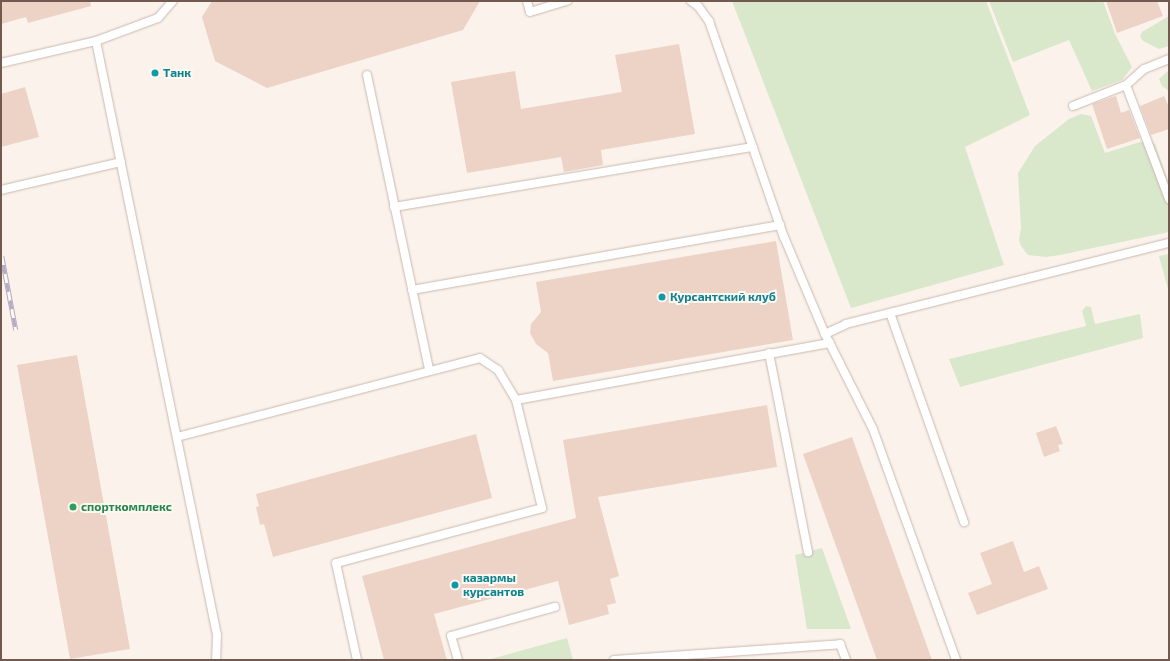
<!DOCTYPE html>
<meta charset="utf-8">
<style>
body{margin:0}
#map{position:relative;width:1170px;height:661px;overflow:hidden;background:#fbf3eb;font-family:"Exo 2",sans-serif}
div>[style]{position:absolute}
.green>*{inset:0;background:#d9e7cb}
.building>*{inset:0;background:#edd2c6}
.roads{filter:drop-shadow(0 0 1px #c9b8af) drop-shadow(0 0 1px #c9b8af)}
.service>*{height:8px;margin:-4px;padding:0 4px;transform-origin:4px;border-radius:4px;background:#fff}
.rail>*{height:4.5px;margin-top:-2.25px;transform-origin:0;background:repeating-linear-gradient(90deg,#fdf8f2 0 9px,#b6aac4 0 18px);box-sizing:border-box;border-block:1px solid #b6aac4}
.dots>*{width:11px;height:11px;translate:-50% -50%;box-sizing:border-box;border:2px solid #fdf8f2;border-radius:50%}
span{translate:-50% -50%;white-space:nowrap;text-align:center;line-height:1.15;-webkit-text-stroke:4px #fdf8f2;paint-order:stroke}
.culture-label{font-size:12px;color:#0d838f;font-weight:700}
.left{translate:0 -50%;text-align:left}
.leisure-label{font-size:12px;color:#27864d;font-weight:700}
.frame{position:absolute;inset:0;border:2px solid #735a51;pointer-events:none}
</style>
<div id="map">
<div class="green">
<div style="clip-path:polygon(732px 1px,986px 1px,1030px 115px,965px 147px,1004px 265px,851px 308px)"></div>
<div style="clip-path:polygon(989px 1px,1103px 1px,1115px 34px,1132px 67px,1122px 80px,1092px 91px,1069px 40px,1013px 62px)"></div>
<div style="clip-path:polygon(1169px 16px,1169px 46px,1159px 49px,1143px 41px,1140px 36px,1142px 32px)"></div>
<div style="clip-path:polygon(1169px 70px,1169px 91px,1162px 86px,1159px 79px)"></div>
<div style="clip-path:polygon(1081px 114px,1091px 116px,1105px 153px,1140px 142px,1151px 142px,1155px 144px,1169px 184px,1169px 232px,1060px 255px,1046px 257px,1028px 255px,1021px 246px,1019px 240px,1021px 228px,1018px 173px,1035px 146px,1069px 119px)"></div>
<div style="clip-path:polygon(1169px 254px,1169px 293px,1159px 256px)"></div>
<div style="clip-path:polygon(1086px 306px,1091px 307px,1095px 324px,1140px 314px,1143px 338px,960px 387px,949px 359px,1086px 326px,1082px 311px)"></div>
<div style="clip-path:polygon(822px 548px,851px 629px,807px 629px,795px 555px)"></div>
<div style="clip-path:polygon(567px 638px,573px 660px,487px 660px)"></div>
</div>
<div class="building">
<div style="clip-path:polygon(1px 1px,90px 1px,91px 6px,28px 23px,26px 17px,1px 24px)"></div>
<div style="clip-path:polygon(212px 1px,480px 1px,463px 30px,267px 88px,215px 61px,202px 17px)"></div>
<div style="clip-path:polygon(1106px 1px,1157px 1px,1163px 16px,1117px 33px)"></div>
<div style="clip-path:polygon(679px 44px,695px 134px,601px 150px,603px 165px,564px 172px,561px 157px,467px 173px,451px 82px,515px 71px,521px 109px,622px 92px,615px 55px)"></div>
<div style="clip-path:polygon(25px 87px,39px 137px,1px 147px,1px 94px)"></div>
<div style="clip-path:polygon(1116px 96px,1121px 113px,1129px 110px,1140px 138px,1107px 149px,1092px 104px)"></div>
<div style="clip-path:polygon(1164px 96px,1169px 107px,1169px 129px,1151px 135px,1140px 106px)"></div>
<div style="clip-path:polygon(776px 241px,793px 340px,553px 381px,548px 353px,536px 344px,530px 333px,531px 324px,541px 312px,536px 282px)"></div>
<div style="clip-path:polygon(77px 355px,130px 649px,70px 659px,17px 365px)"></div>
<div style="clip-path:polygon(767px 405px,777px 467px,598px 497px,619px 576px,610px 579px,616px 603px,607px 605px,609px 614px,569px 625px,558px 581px,434px 614px,447px 660px,384px 660px,362px 576px,576px 518px,563px 440px)"></div>
<div style="clip-path:polygon(1056px 426px,1063px 444px,1058px 445px,1060px 451px,1044px 457px,1036px 433px)"></div>
<div style="clip-path:polygon(476px 434px,492px 498px,273px 557px,264px 524px,260px 525px,256px 507px,259px 506px,256px 494px)"></div>
<div style="clip-path:polygon(852px 437px,932px 660px,877px 660px,803px 454px)"></div>
<div style="clip-path:polygon(1013px 541px,1024px 572px,1039px 566px,1048px 589px,977px 615px,968px 593px,992px 584px,980px 553px)"></div>
</div>
<div class="roads">
<div class="service">
<div style="left:527px;top:1px;width:11px;rotate:75deg"></div>
<div style="left:530px;top:12px;width:39px;rotate:-17deg"></div>
<div style="left:691px;top:1px;width:9px;rotate:36deg"></div>
<div style="left:698px;top:6px;width:19px;rotate:54deg"></div>
<div style="left:709px;top:21px;width:229px;rotate:70.9deg"></div>
<div style="left:784px;top:237px;width:105px;rotate:67.1deg"></div>
<div style="left:825px;top:334px;width:106px;rotate:63.2deg"></div>
<div style="left:873px;top:429px;width:245px;rotate:70.2deg"></div>
<div style="left:96px;top:41px;width:606px;rotate:78.49deg"></div>
<div style="left:217px;top:635px;width:25px;rotate:92deg"></div>
<div style="left:1169px;top:59px;width:27px;rotate:158deg"></div>
<div style="left:1144px;top:69px;width:24px;rotate:138deg"></div>
<div style="left:1126px;top:85px;width:122px;rotate:69.3deg"></div>
<div style="left:1px;top:63px;width:98px;rotate:-13deg"></div>
<div style="left:96px;top:41px;width:66px;rotate:-20.4deg"></div>
<div style="left:158px;top:18px;width:23px;rotate:-49deg"></div>
<div style="left:367px;top:75px;width:301px;rotate:78.1deg"></div>
<div style="left:1073px;top:106px;width:57px;rotate:-21.6deg"></div>
<div style="left:1px;top:190px;width:123px;rotate:-13.1deg"></div>
<div style="left:394px;top:207px;width:364px;rotate:-9.5deg"></div>
<div style="left:412px;top:290px;width:374px;rotate:-10deg"></div>
<div style="left:890px;top:313px;width:222px;rotate:70.5deg"></div>
<div style="left:825px;top:334px;width:23px;rotate:-25deg"></div>
<div style="left:846px;top:324px;width:333px;rotate:-14.1deg"></div>
<div style="left:769px;top:353px;width:203px;rotate:78.9deg"></div>
<div style="left:177px;top:437px;width:313px;rotate:-14.6deg"></div>
<div style="left:480px;top:358px;width:22px;rotate:34deg"></div>
<div style="left:498px;top:370px;width:35px;rotate:59deg"></div>
<div style="left:516px;top:400px;width:319px;rotate:-10.3deg"></div>
<div style="left:357px;top:660px;width:99px;rotate:-102.2deg"></div>
<div style="left:336px;top:563px;width:213px;rotate:-14.9deg"></div>
<div style="left:542px;top:508px;width:111px;rotate:-103.5deg"></div>
<div style="left:458px;top:660px;width:25px;rotate:-106deg"></div>
<div style="left:451px;top:636px;width:108px;rotate:-15.6deg"></div>
<div style="left:614px;top:660px;width:227px;rotate:-4deg"></div>
<div style="left:840px;top:644px;width:17px;rotate:69deg"></div>
</div>
</div>
<div class="rail">
<div style="left:2px;top:256px;width:75px;rotate:79.3deg"></div>
</div>
<div class="dots">
<div style="left:155px;top:73px;background:#0f9aa8"></div>
<div style="left:662px;top:297px;background:#0f9aa8"></div>
<div style="left:73px;top:507px;background:#2e9e5b"></div>
<div style="left:455px;top:585px;background:#0f9aa8"></div>
</div>
<div class="culture-label">
<span class="left" style="left:163px;top:73px">Танк</span>
<span class="left" style="left:670px;top:297px">Курсантский клуб</span>
<span class="left" style="left:463px;top:585px">казармы<br>курсантов</span>
</div>
<div class="leisure-label">
<span class="left" style="left:81px;top:507px">спорткомплекс</span>
</div>
<div class="frame"></div>
</div>
